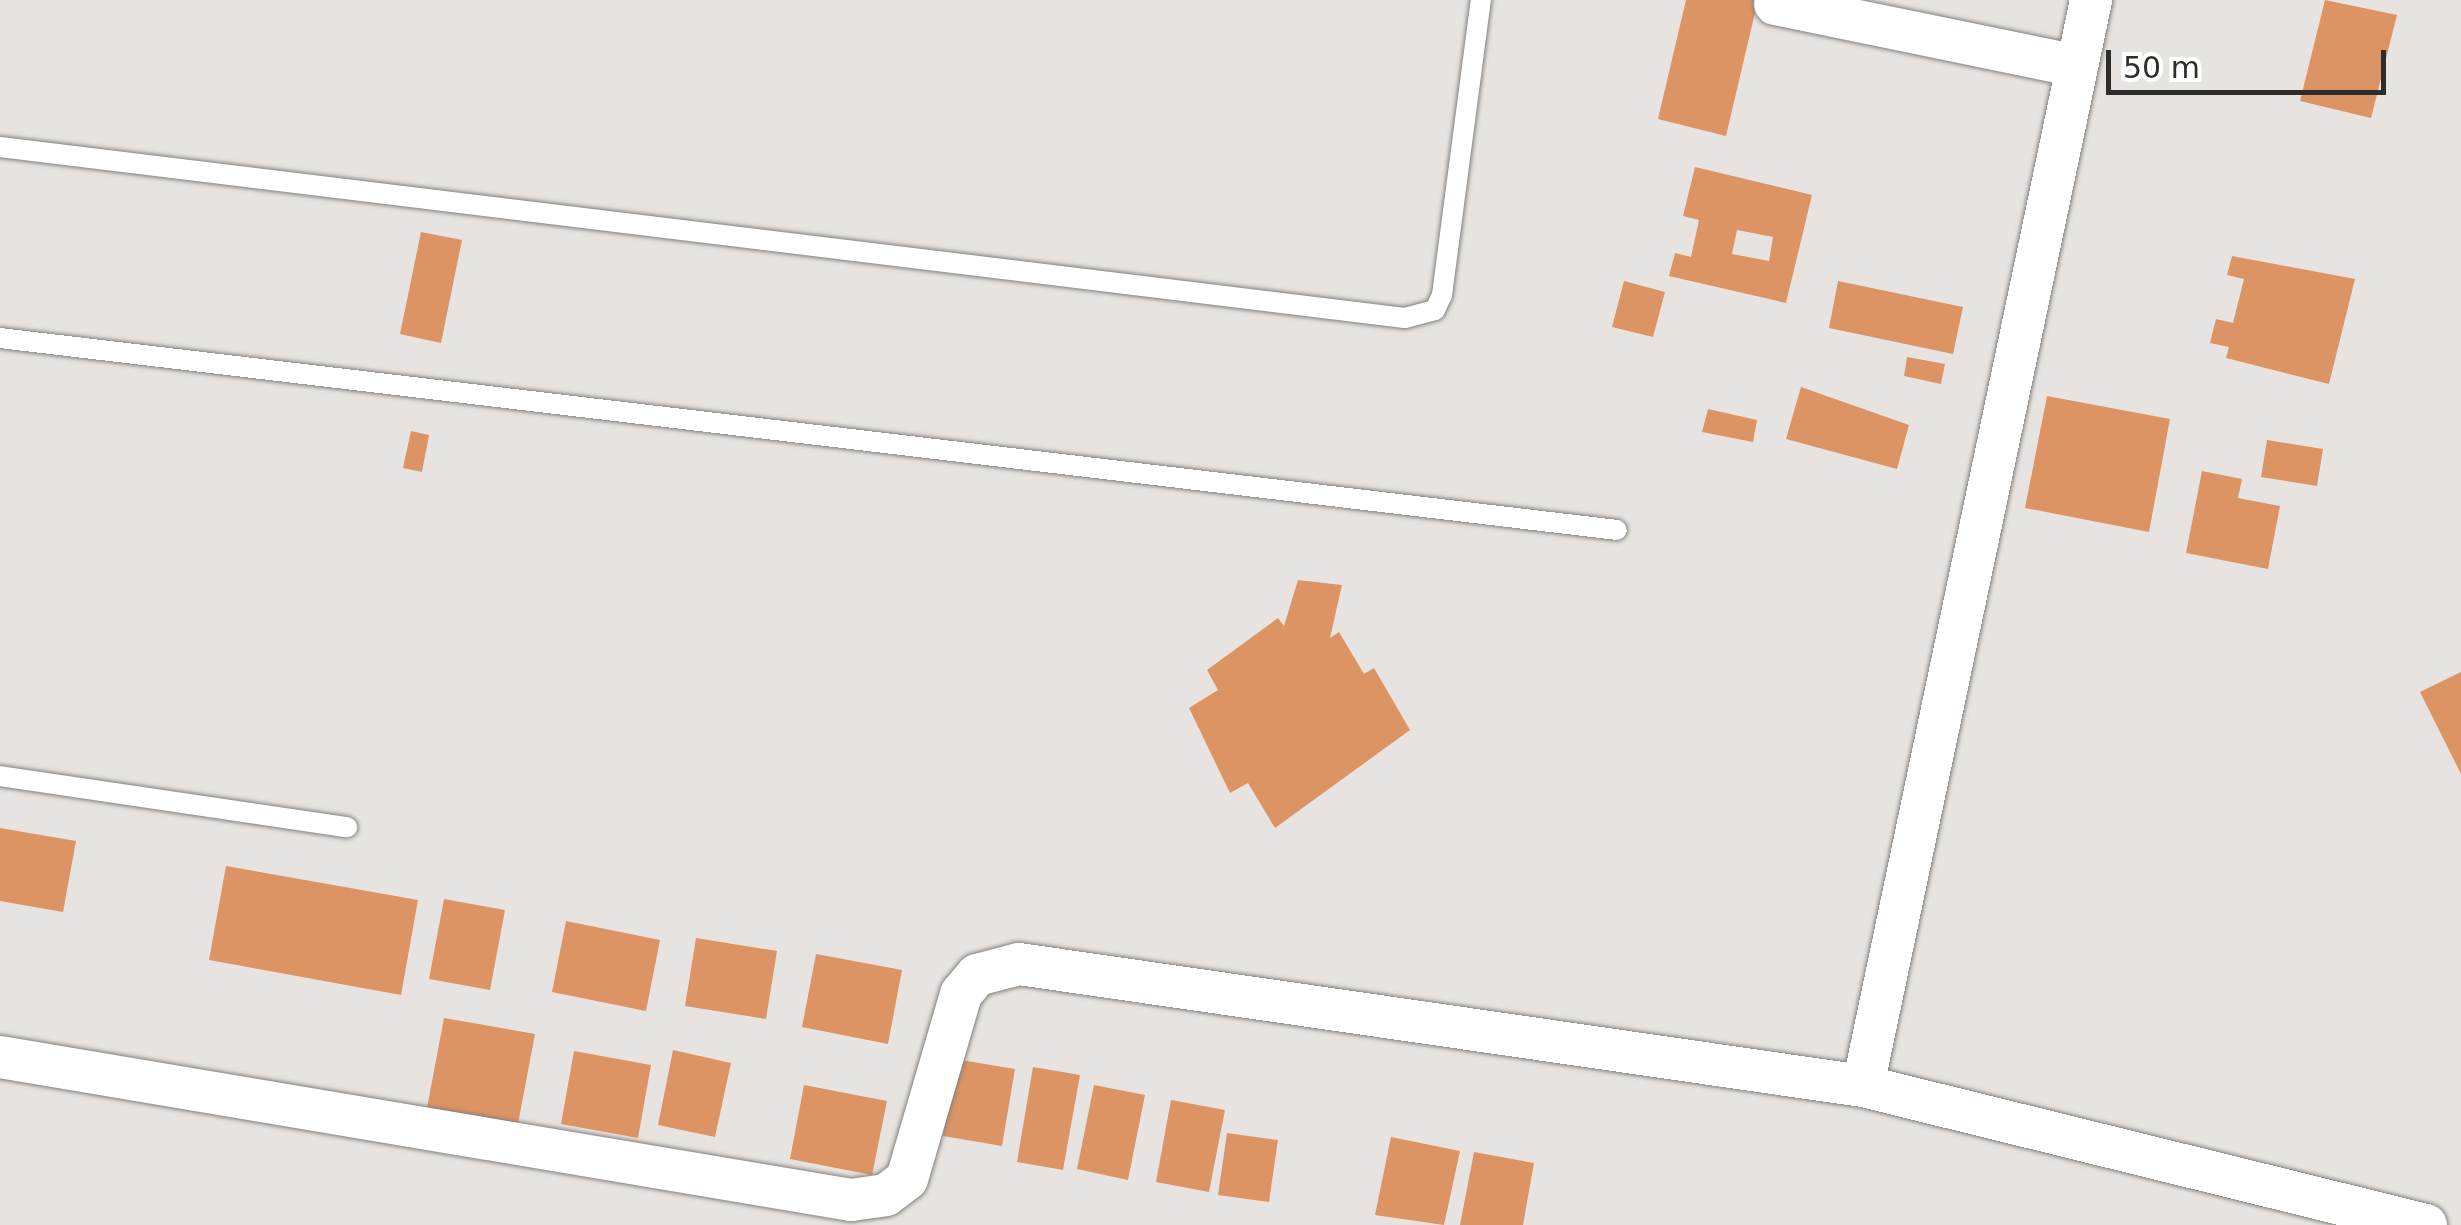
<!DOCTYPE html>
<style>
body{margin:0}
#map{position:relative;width:2461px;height:1225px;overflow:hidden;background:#e7e3e0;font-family:"DejaVu Sans",sans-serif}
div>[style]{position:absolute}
.building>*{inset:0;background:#dd9464}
.roads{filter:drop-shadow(0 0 2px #84807e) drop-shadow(0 0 2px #84807e)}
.lane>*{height:20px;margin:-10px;padding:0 10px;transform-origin:10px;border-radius:10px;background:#fff}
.street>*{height:42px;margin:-21px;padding:0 21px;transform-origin:21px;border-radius:21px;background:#fff}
span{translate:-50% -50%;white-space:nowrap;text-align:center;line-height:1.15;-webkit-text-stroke:9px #fff;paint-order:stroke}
.scale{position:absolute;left:2106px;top:50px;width:280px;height:45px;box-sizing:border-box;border:5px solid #2f2d2c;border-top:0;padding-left:12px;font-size:30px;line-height:35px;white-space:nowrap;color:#2f2d2c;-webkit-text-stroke:8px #fff;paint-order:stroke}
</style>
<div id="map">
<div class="building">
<div style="clip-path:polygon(1686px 0,1758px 0,1726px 136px,1658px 119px)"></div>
<div style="clip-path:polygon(2325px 0,2397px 15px,2371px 118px,2300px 101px)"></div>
<div style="clip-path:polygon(evenodd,1695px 167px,1812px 195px,1786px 303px,1669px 276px,1675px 253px,1691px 257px,1699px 220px,1683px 216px,1695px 167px,1737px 230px,1773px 237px,1769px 261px,1732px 254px,1737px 230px)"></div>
<div style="clip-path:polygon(421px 232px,462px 240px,441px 343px,400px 334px)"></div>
<div style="clip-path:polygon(2232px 256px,2355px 279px,2329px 384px,2226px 358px,2229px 347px,2210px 343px,2216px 319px,2233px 323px,2244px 279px,2227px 275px)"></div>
<div style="clip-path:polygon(1624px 281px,1665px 292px,1653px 337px,1612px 327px)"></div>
<div style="clip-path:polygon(1838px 281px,1963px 307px,1953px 354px,1829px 328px)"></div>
<div style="clip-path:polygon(1907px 357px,1945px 364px,1941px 384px,1904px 376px)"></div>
<div style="clip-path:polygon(1801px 387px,1909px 425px,1897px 469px,1786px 439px)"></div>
<div style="clip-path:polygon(2047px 396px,2170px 419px,2149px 532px,2025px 508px)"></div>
<div style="clip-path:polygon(1708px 409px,1757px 420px,1753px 442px,1702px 432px)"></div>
<div style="clip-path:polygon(411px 431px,429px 435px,422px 472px,403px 468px)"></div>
<div style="clip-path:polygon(2267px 440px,2323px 449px,2317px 486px,2261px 477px)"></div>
<div style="clip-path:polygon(2202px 471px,2242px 479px,2238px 498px,2280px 506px,2268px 569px,2186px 553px)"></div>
<div style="clip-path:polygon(1298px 580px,1342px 585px,1330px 638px,1339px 632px,1364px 674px,1374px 668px,1410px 730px,1275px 828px,1248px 783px,1230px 793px,1189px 708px,1218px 690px,1207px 670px,1278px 618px,1284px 626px)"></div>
<div style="clip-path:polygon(2461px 672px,2461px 774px,2420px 692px)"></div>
<div style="clip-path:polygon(0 828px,76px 841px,63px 912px,0 901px)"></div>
<div style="clip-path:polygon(226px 866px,418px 900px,401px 995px,209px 960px)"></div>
<div style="clip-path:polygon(444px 899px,505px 910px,490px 990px,429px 979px)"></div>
<div style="clip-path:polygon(566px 921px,660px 940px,646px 1011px,552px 992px)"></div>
<div style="clip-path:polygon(696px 938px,777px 951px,766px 1019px,685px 1006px)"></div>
<div style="clip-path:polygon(816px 954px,902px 970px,888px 1044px,802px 1027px)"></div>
<div style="clip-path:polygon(444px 1018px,535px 1034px,518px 1124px,427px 1108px)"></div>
<div style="clip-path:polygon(673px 1050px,731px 1063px,715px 1137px,658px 1125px)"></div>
<div style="clip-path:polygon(574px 1051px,651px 1065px,638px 1138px,561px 1124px)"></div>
<div style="clip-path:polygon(955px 1059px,1015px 1069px,1002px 1146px,943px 1136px)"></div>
<div style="clip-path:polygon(1033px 1067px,1080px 1075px,1063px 1170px,1017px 1162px)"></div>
<div style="clip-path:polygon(804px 1085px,887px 1101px,872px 1175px,790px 1159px)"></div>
<div style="clip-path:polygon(1094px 1085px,1145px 1095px,1128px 1180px,1077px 1169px)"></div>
<div style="clip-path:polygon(1171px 1100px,1225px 1110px,1209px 1192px,1156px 1182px)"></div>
<div style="clip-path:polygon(1227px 1133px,1278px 1140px,1269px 1202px,1218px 1195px)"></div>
<div style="clip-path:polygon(1391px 1137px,1460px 1151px,1444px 1225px,1375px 1215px)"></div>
<div style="clip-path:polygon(1474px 1152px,1534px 1163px,1523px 1225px,1460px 1225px)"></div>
</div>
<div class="roads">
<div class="lane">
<div style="left:0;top:147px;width:1415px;rotate:6.94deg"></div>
<div style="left:1405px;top:318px;width:31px;rotate:-15deg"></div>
<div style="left:1435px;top:310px;width:17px;rotate:-65deg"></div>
<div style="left:1442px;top:295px;width:298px;rotate:-82.5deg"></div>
<div style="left:0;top:338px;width:1628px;rotate:6.77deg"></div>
<div style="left:0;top:776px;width:351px;rotate:8.4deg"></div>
</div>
<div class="street">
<div style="left:1775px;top:4px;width:308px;rotate:11.6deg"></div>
<div style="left:0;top:1057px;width:863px;rotate:9.54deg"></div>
<div style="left:851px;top:1200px;width:35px;rotate:-8deg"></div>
<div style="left:886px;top:1195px;width:26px;rotate:-37deg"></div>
<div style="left:907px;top:1179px;width:193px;rotate:-73.7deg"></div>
<div style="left:961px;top:994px;width:25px;rotate:-50deg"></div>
<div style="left:977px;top:975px;width:43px;rotate:-14.7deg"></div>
<div style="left:1019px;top:964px;width:853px;rotate:8.23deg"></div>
<div style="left:1863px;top:1086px;width:580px;rotate:13.87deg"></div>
<div style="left:1863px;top:1086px;width:1110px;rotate:-78.14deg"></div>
</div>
</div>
<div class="scale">50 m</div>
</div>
